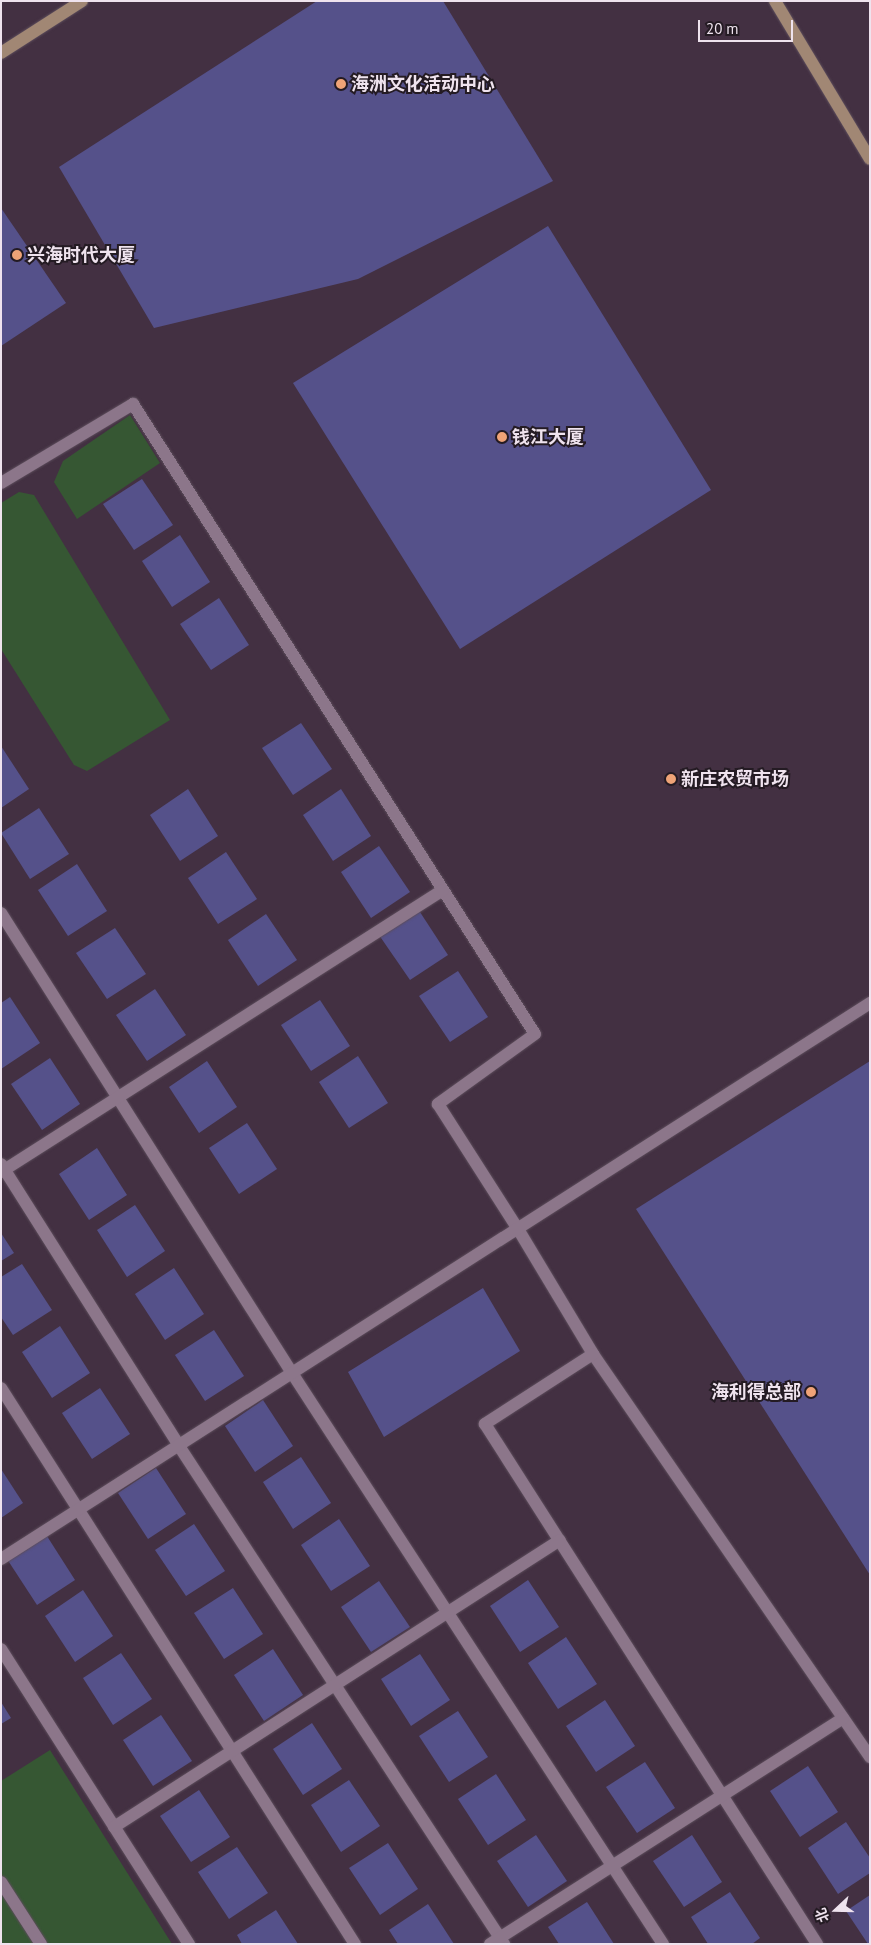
<!DOCTYPE html>
<meta charset="utf-8">
<style>
body{margin:0}
#map{position:relative;width:871px;height:1945px;overflow:hidden;background:#433042;font-family:"PT Sans","Noto Sans SC",sans-serif}
div>[style]{position:absolute}
.green>*{inset:0;background:#365733}
.building>*{inset:0;background:#55518a}
.roads{filter:drop-shadow(0 0 1px #5c4d5b) drop-shadow(0 0 1px #5c4d5b)}
.minor>*{height:12px;margin:-6px;padding:0 6px;transform-origin:6px;border-radius:6px;background:#8c768a}
.secondary>*{height:12px;margin:-6px;padding:0 6px;transform-origin:6px;border-radius:6px;background:#a18774}
.dots>*{width:14px;height:14px;translate:-50% -50%;box-sizing:border-box;border:2px solid #241b23;border-radius:50%}
span{translate:-50% -50%;white-space:nowrap;text-align:center;line-height:1.15;-webkit-text-stroke:4px #241b23;paint-order:stroke}
.poi-label{font-size:18px;color:#efe3ee;font-weight:700}
.left{translate:0 -50%;text-align:left}
.right{translate:-100% -50%;text-align:right}
.frame{position:absolute;inset:0;border:2px solid #efe3ee;pointer-events:none}
.north{position:absolute;left:811px;top:1885px;width:50px;height:50px;-webkit-text-stroke:4px #241b23;paint-order:stroke;rotate:249deg;font-size:14px;font-weight:700;line-height:20px;text-align:center;color:#efe3ee}
.north::after{content:'';display:block;margin:auto;width:18px;height:22px;background:#efe3ee;clip-path:polygon(50% 0,100% 100%,50% 72%,0 100%)}
.scale{position:absolute;left:698px;top:20px;width:95px;height:22px;box-sizing:border-box;border:2px solid #efe3ee;border-top:0;padding-left:6px;font-size:15px;line-height:18px;white-space:nowrap;color:#efe3ee;-webkit-text-stroke:4px #241b23;paint-order:stroke}
</style>
<div id="map">
<div class="green">
<div style="clip-path:polygon(130px 415px,160px 463px,77px 519px,54px 482px,63px 461px)"></div>
<div style="clip-path:polygon(19px 492px,34px 495px,170px 720px,87px 771px,74px 765px,1px 649px,1px 503px)"></div>
<div style="clip-path:polygon(50px 1750px,172px 1944px,1px 1944px,1px 1781px)"></div>
</div>
<div class="building">
<div style="clip-path:polygon(317px 1px,443px 1px,553px 181px,358px 279px,154px 328px,59px 167px)"></div>
<div style="clip-path:polygon(1px 208px,66px 303px,1px 346px)"></div>
<div style="clip-path:polygon(548px 226px,711px 490px,460px 649px,293px 383px)"></div>
<div style="clip-path:polygon(142px 479px,173px 525px,134px 550px,103px 504px)"></div>
<div style="clip-path:polygon(180px 535px,210px 582px,172px 607px,142px 561px)"></div>
<div style="clip-path:polygon(219px 598px,249px 645px,211px 670px,180px 624px)"></div>
<div style="clip-path:polygon(301px 723px,332px 769px,293px 795px,262px 748px)"></div>
<div style="clip-path:polygon(1px 746px,29px 789px,1px 808px)"></div>
<div style="clip-path:polygon(188px 789px,218px 836px,180px 861px,150px 815px)"></div>
<div style="clip-path:polygon(341px 789px,371px 836px,333px 861px,303px 815px)"></div>
<div style="clip-path:polygon(39px 808px,69px 854px,30px 879px,1px 833px)"></div>
<div style="clip-path:polygon(379px 846px,410px 892px,371px 918px,341px 872px)"></div>
<div style="clip-path:polygon(226px 852px,257px 899px,218px 924px,188px 878px)"></div>
<div style="clip-path:polygon(77px 864px,107px 911px,68px 936px,38px 890px)"></div>
<div style="clip-path:polygon(418px 909px,448px 955px,410px 980px,379px 935px)"></div>
<div style="clip-path:polygon(266px 914px,297px 960px,258px 986px,228px 940px)"></div>
<div style="clip-path:polygon(115px 928px,146px 974px,107px 999px,76px 953px)"></div>
<div style="clip-path:polygon(458px 971px,488px 1017px,450px 1042px,419px 996px)"></div>
<div style="clip-path:polygon(155px 989px,186px 1035px,147px 1061px,116px 1015px)"></div>
<div style="clip-path:polygon(10px 997px,40px 1043px,1px 1069px,1px 1003px)"></div>
<div style="clip-path:polygon(320px 1000px,350px 1046px,311px 1071px,281px 1025px)"></div>
<div style="clip-path:polygon(358px 1056px,388px 1103px,349px 1128px,319px 1082px)"></div>
<div style="clip-path:polygon(50px 1058px,80px 1104px,42px 1130px,11px 1084px)"></div>
<div style="clip-path:polygon(207px 1061px,237px 1107px,199px 1133px,169px 1087px)"></div>
<div style="clip-path:polygon(870px 1061px,870px 1575px,636px 1209px)"></div>
<div style="clip-path:polygon(247px 1123px,277px 1169px,239px 1194px,209px 1148px)"></div>
<div style="clip-path:polygon(97px 1148px,127px 1195px,89px 1220px,59px 1174px)"></div>
<div style="clip-path:polygon(135px 1205px,165px 1251px,127px 1277px,97px 1230px)"></div>
<div style="clip-path:polygon(1px 1233px,14px 1253px,1px 1261px)"></div>
<div style="clip-path:polygon(22px 1264px,52px 1310px,13px 1335px,1px 1317px,1px 1277px)"></div>
<div style="clip-path:polygon(174px 1268px,204px 1314px,165px 1340px,135px 1294px)"></div>
<div style="clip-path:polygon(483px 1288px,520px 1351px,384px 1437px,348px 1372px)"></div>
<div style="clip-path:polygon(60px 1326px,90px 1373px,52px 1398px,22px 1352px)"></div>
<div style="clip-path:polygon(214px 1330px,244px 1376px,205px 1401px,175px 1355px)"></div>
<div style="clip-path:polygon(100px 1388px,130px 1434px,92px 1459px,62px 1413px)"></div>
<div style="clip-path:polygon(263px 1400px,293px 1446px,255px 1472px,225px 1426px)"></div>
<div style="clip-path:polygon(301px 1457px,331px 1503px,293px 1529px,263px 1482px)"></div>
<div style="clip-path:polygon(156px 1468px,186px 1514px,148px 1539px,118px 1493px)"></div>
<div style="clip-path:polygon(1px 1469px,23px 1503px,1px 1518px)"></div>
<div style="clip-path:polygon(339px 1519px,370px 1566px,331px 1591px,301px 1545px)"></div>
<div style="clip-path:polygon(194px 1524px,225px 1571px,186px 1596px,155px 1550px)"></div>
<div style="clip-path:polygon(45px 1533px,75px 1580px,37px 1605px,7px 1559px)"></div>
<div style="clip-path:polygon(528px 1580px,559px 1627px,520px 1652px,490px 1606px)"></div>
<div style="clip-path:polygon(379px 1581px,410px 1627px,371px 1652px,341px 1607px)"></div>
<div style="clip-path:polygon(233px 1588px,263px 1634px,224px 1659px,194px 1613px)"></div>
<div style="clip-path:polygon(83px 1590px,113px 1636px,75px 1662px,45px 1616px)"></div>
<div style="clip-path:polygon(566px 1637px,597px 1684px,558px 1709px,528px 1663px)"></div>
<div style="clip-path:polygon(273px 1649px,303px 1695px,264px 1721px,234px 1675px)"></div>
<div style="clip-path:polygon(121px 1653px,152px 1699px,113px 1725px,83px 1678px)"></div>
<div style="clip-path:polygon(420px 1654px,450px 1700px,411px 1726px,381px 1679px)"></div>
<div style="clip-path:polygon(605px 1700px,635px 1746px,596px 1772px,566px 1726px)"></div>
<div style="clip-path:polygon(1px 1702px,11px 1718px,1px 1724px)"></div>
<div style="clip-path:polygon(458px 1711px,488px 1757px,449px 1782px,419px 1736px)"></div>
<div style="clip-path:polygon(161px 1715px,192px 1761px,153px 1786px,123px 1740px)"></div>
<div style="clip-path:polygon(312px 1723px,342px 1769px,303px 1795px,273px 1749px)"></div>
<div style="clip-path:polygon(645px 1762px,675px 1808px,637px 1833px,606px 1787px)"></div>
<div style="clip-path:polygon(808px 1766px,838px 1812px,800px 1837px,770px 1791px)"></div>
<div style="clip-path:polygon(496px 1774px,526px 1820px,488px 1845px,458px 1799px)"></div>
<div style="clip-path:polygon(349px 1780px,380px 1826px,341px 1852px,311px 1805px)"></div>
<div style="clip-path:polygon(199px 1790px,230px 1837px,191px 1862px,160px 1816px)"></div>
<div style="clip-path:polygon(846px 1822px,870px 1858px,870px 1873px,838px 1894px,808px 1848px)"></div>
<div style="clip-path:polygon(536px 1835px,567px 1881px,528px 1907px,497px 1861px)"></div>
<div style="clip-path:polygon(692px 1835px,722px 1882px,684px 1907px,653px 1861px)"></div>
<div style="clip-path:polygon(388px 1843px,418px 1889px,380px 1915px,349px 1868px)"></div>
<div style="clip-path:polygon(237px 1847px,268px 1893px,229px 1919px,198px 1872px)"></div>
<div style="clip-path:polygon(730px 1892px,760px 1938px,752px 1944px,708px 1944px,691px 1917px)"></div>
<div style="clip-path:polygon(870px 1895px,870px 1944px,868px 1944px,846px 1911px)"></div>
<div style="clip-path:polygon(587px 1902px,614px 1944px,559px 1944px,548px 1927px)"></div>
<div style="clip-path:polygon(428px 1904px,454px 1944px,398px 1944px,389px 1930px)"></div>
<div style="clip-path:polygon(276px 1910px,298px 1944px,242px 1944px,237px 1935px)"></div>
</div>
<div class="roads">
<div class="minor">
<div style="left:1px;top:483px;width:154px;rotate:-30.9deg"></div>
<div style="left:133px;top:404px;width:747px;rotate:57.46deg"></div>
<div style="left:535px;top:1034px;width:120px;rotate:144.2deg"></div>
<div style="left:438px;top:1104px;width:148px;rotate:57.4deg"></div>
<div style="left:518px;top:1229px;width:146px;rotate:59deg"></div>
<div style="left:593px;top:1354px;width:489px;rotate:55.5deg"></div>
<div style="left:1px;top:913px;width:544px;rotate:57.68deg"></div>
<div style="left:292px;top:1373px;width:681px;rotate:56.99deg"></div>
<div style="left:1px;top:1164px;width:333px;rotate:57.7deg"></div>
<div style="left:179px;top:1446px;width:595px;rotate:56.87deg"></div>
<div style="left:1px;top:1172px;width:524px;rotate:-32.54deg"></div>
<div style="left:593px;top:1354px;width:129px;rotate:147.1deg"></div>
<div style="left:485px;top:1424px;width:617px;rotate:57.44deg"></div>
<div style="left:1px;top:1388px;width:659px;rotate:57.52deg"></div>
<div style="left:1px;top:1559px;width:1032px;rotate:-32.61deg"></div>
<div style="left:1px;top:1649px;width:350px;rotate:57.5deg"></div>
<div style="left:114px;top:1827px;width:530px;rotate:-32.76deg"></div>
<div style="left:1px;top:1882px;width:74px;rotate:57.2deg"></div>
<div style="left:490px;top:1944px;width:419px;rotate:-32.6deg"></div>
</div>
<div class="secondary">
<div style="left:775px;top:1px;width:184px;rotate:59deg"></div>
<div style="left:1px;top:53px;width:96px;rotate:-32.7deg"></div>
</div>
</div>
<div class="dots">
<div style="left:341px;top:84px;background:#efa377"></div>
<div style="left:17px;top:255px;background:#efa377"></div>
<div style="left:502px;top:437px;background:#efa377"></div>
<div style="left:671px;top:779px;background:#efa377"></div>
<div style="left:811px;top:1392px;background:#efa377"></div>
</div>
<div class="poi-label">
<span class="left" style="left:351px;top:84px">海洲文化活动中心</span>
<span class="left" style="left:27px;top:255px">兴海时代大厦</span>
<span class="left" style="left:512px;top:437px">钱江大厦</span>
<span class="left" style="left:681px;top:779px">新庄农贸市场</span>
<span class="right" style="left:801px;top:1392px">海利得总部</span>
</div>
<div class="frame"></div>
<div class="north">北</div>
<div class="scale">20 m</div>
</div>
